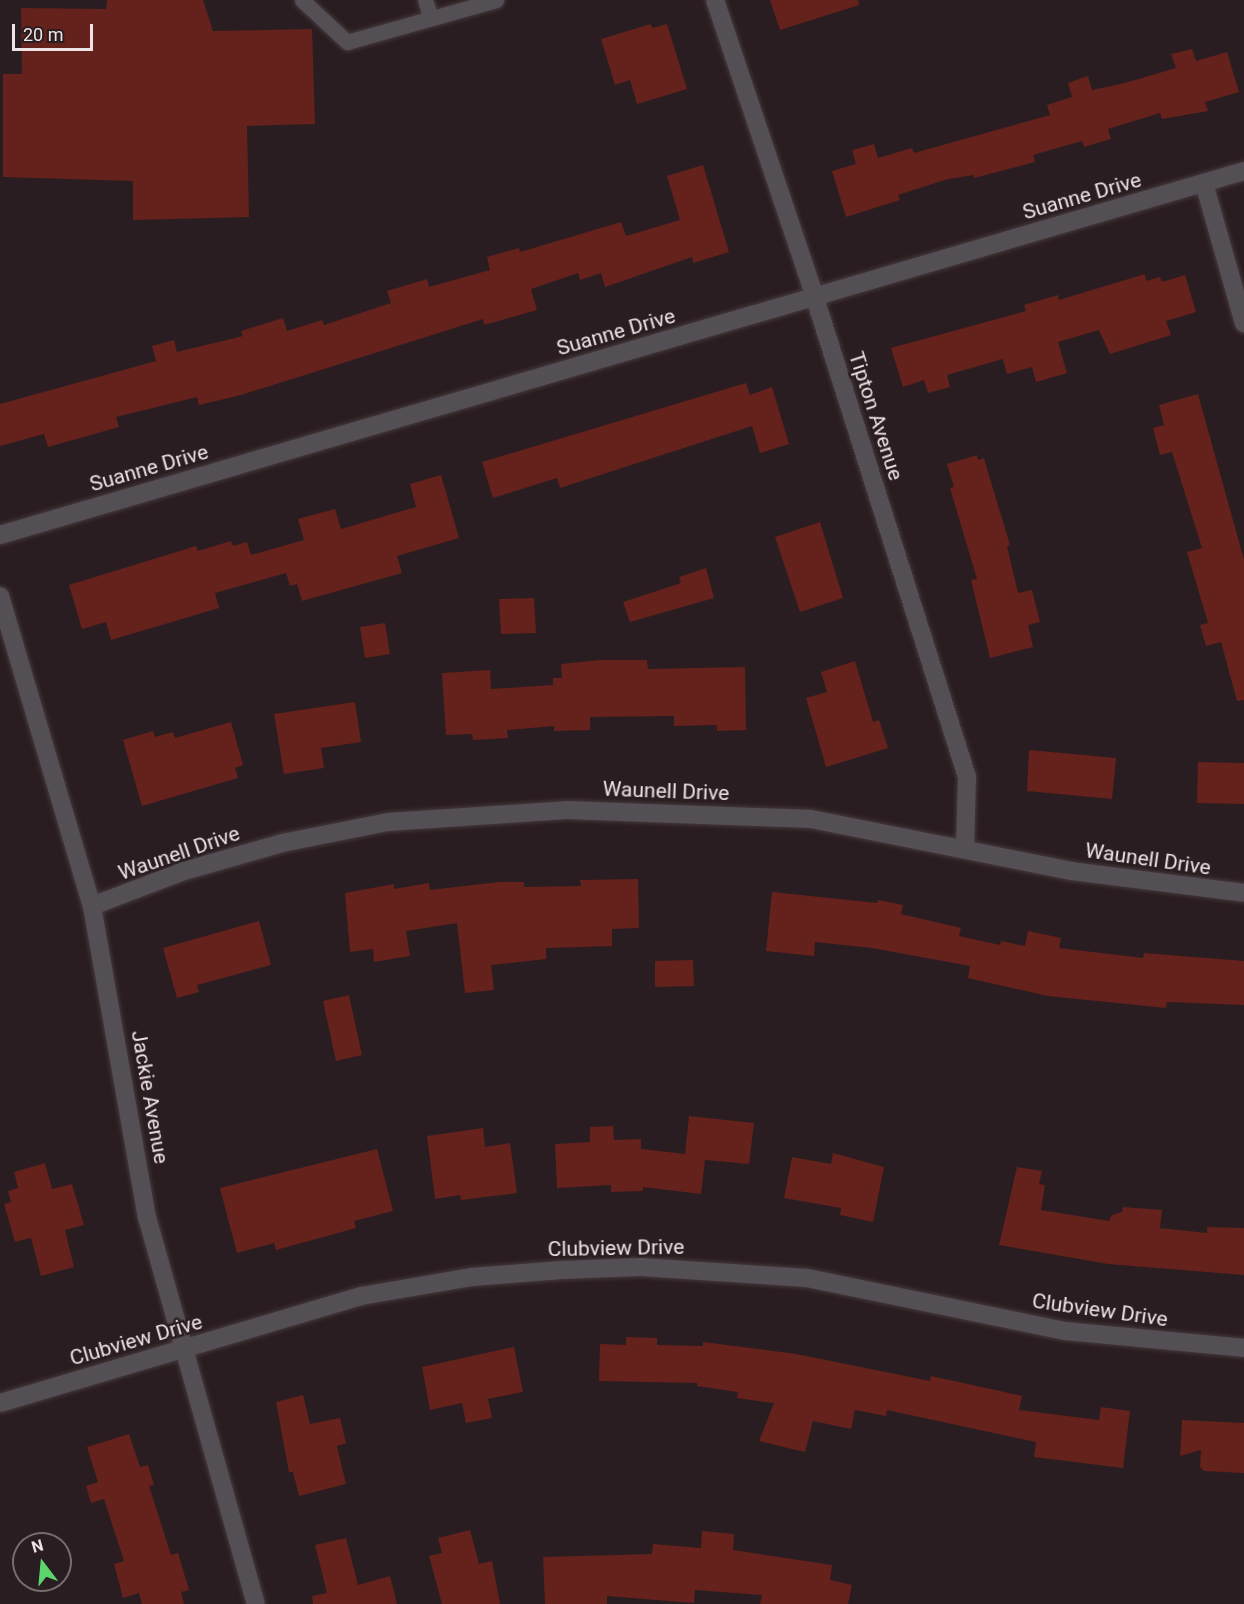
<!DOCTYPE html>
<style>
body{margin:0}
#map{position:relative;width:1244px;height:1604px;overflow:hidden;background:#2a1d21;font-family:Roboto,sans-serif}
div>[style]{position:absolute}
.building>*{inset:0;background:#65211b}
.roads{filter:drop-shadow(0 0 2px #45393c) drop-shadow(0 0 2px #45393c)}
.lane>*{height:15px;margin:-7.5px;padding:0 7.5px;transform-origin:7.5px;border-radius:7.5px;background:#544f54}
.street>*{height:18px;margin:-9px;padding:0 9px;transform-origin:9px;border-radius:9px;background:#544f54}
span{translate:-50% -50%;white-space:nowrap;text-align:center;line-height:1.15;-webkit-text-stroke:5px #2a1d21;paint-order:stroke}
.street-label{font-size:21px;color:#ede3e5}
.north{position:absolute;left:12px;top:1532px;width:60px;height:60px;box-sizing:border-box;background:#2a1d21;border:2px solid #786c6f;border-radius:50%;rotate:344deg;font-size:16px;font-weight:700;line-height:24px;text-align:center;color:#ede3e5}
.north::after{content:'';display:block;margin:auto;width:21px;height:27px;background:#5cd56d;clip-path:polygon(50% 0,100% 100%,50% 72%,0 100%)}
.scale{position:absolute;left:12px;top:24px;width:81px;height:27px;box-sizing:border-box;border:3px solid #ede3e5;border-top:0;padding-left:8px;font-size:18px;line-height:21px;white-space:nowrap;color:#ede3e5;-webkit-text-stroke:4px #2a1d21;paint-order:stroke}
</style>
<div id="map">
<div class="building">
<div style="clip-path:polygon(107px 0,203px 0,213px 31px,312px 29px,315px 124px,247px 126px,249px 217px,133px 220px,133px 181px,3px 177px,3px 74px,22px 74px,21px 8px,106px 9px)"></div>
<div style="clip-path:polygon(770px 0,858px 0,859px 5px,780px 30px)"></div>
<div style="clip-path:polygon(651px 24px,652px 28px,667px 24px,687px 89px,637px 104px,630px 80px,615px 85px,601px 39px)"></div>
<div style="clip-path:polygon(1192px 49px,1196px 61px,1227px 52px,1239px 92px,1205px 102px,1208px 111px,1162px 119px,1160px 113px,1108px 129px,1111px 139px,1084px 147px,1082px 141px,1033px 155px,1035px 162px,974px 178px,974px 175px,948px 179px,898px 195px,900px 200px,846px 217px,832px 171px,856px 164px,852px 150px,874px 144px,878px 158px,912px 148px,914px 153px,1050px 115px,1047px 105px,1072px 97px,1068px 83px,1088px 76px,1092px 90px,1125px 83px,1176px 68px,1171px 54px)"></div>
<div style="clip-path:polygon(703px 165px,729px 252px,693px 263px,692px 257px,605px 287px,601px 273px,580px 280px,578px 273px,531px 289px,537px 310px,484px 325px,483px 319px,241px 395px,199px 405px,197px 397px,116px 417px,119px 427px,48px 447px,44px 434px,0 446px,0 404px,156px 361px,152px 346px,174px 340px,177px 352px,243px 336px,241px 331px,283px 318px,287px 331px,322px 320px,324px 325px,391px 303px,387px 291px,427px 279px,429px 287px,490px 270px,487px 257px,519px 248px,520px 252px,621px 222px,626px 236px,680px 220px,667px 176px)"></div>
<div style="clip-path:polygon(1145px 274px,1146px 281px,1160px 277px,1162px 282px,1185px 275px,1196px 312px,1166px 321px,1171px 335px,1110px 354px,1099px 330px,1058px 342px,1067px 373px,1036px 382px,1032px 367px,1007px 374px,1003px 359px,947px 375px,950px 387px,928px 393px,924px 380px,903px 387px,891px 348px,1026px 311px,1024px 305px,1058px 295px,1059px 300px)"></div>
<div style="clip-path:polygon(746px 383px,750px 395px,772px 387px,789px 444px,760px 453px,752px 426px,560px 488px,557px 478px,493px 498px,482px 462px)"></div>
<div style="clip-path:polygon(1198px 394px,1244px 560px,1244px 700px,1237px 701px,1221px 642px,1206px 646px,1200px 625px,1208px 623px,1187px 552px,1202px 548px,1172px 452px,1160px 455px,1153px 428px,1164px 425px,1159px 405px)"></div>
<div style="clip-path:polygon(977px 455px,978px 460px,984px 458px,988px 472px,1010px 545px,1007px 546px,1018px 593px,1032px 590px,1040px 622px,1028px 625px,1033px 647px,990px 658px,971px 580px,977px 579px,950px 488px,954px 487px,947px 464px)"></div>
<div style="clip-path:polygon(441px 475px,459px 538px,397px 556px,402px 573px,302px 601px,297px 584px,290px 586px,286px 573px,215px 593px,219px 608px,111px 640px,106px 622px,82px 629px,69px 585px,196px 546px,198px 551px,231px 541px,233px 546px,247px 542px,251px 555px,304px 540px,298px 519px,335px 509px,341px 529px,416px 507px,410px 484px)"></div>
<div style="clip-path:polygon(820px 522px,843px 598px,800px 612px,775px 537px)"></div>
<div style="clip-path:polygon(706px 568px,714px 598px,630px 622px,623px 602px,681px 583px,679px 577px)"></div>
<div style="clip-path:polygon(534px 598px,536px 633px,501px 634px,499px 599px)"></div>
<div style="clip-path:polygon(385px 623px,390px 654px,365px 658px,360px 627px)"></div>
<div style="clip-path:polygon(600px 660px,647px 660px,648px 669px,745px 667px,746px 730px,717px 731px,717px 725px,674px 726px,674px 716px,590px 717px,590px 730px,554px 731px,554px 726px,507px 730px,508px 738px,473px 740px,472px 734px,446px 735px,442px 673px,490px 670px,491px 689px,553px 685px,553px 678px,562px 678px,561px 664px)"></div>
<div style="clip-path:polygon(855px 661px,873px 722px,879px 720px,888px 748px,826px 767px,806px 698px,827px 692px,821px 672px)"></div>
<div style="clip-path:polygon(355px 702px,361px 742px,321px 748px,324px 768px,284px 774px,274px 714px)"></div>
<div style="clip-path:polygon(231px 722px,243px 765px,235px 768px,238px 778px,142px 806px,123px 740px,153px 731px,155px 737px,173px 732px,175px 738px)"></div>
<div style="clip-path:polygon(1029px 750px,1116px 758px,1112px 799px,1027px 791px)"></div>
<div style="clip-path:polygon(1198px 762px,1244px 763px,1244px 804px,1197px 803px)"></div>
<div style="clip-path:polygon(638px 879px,639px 928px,612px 929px,612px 946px,546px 948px,546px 959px,491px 965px,494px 990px,465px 993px,457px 923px,406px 931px,410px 956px,374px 962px,373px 949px,350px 952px,345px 893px,394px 884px,394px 889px,429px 883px,430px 890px,499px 882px,524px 882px,524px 887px,581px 886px,580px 880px)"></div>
<div style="clip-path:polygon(772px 892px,877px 903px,878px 900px,903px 905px,901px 914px,961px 928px,959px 936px,1000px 945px,1001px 941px,1025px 946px,1028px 931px,1061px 938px,1059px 948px,1143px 958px,1144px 953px,1244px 961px,1244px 1005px,1167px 1002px,1166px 1008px,1048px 996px,968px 978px,970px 966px,872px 948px,815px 942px,814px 956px,766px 951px)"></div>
<div style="clip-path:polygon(259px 921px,271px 965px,197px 985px,199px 992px,177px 998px,163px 948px)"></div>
<div style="clip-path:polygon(693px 960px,694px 986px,655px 987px,655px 961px)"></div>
<div style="clip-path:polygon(349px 995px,362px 1055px,336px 1061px,323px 1001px)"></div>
<div style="clip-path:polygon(689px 1116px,754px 1123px,749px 1164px,705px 1160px,701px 1194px,643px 1187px,643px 1191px,611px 1192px,611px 1185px,557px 1188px,555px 1144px,590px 1142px,590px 1127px,613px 1126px,614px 1140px,641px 1139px,641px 1149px,685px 1154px)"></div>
<div style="clip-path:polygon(483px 1128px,485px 1147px,510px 1143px,517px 1193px,461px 1200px,460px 1195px,435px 1199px,427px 1136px)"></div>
<div style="clip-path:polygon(377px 1149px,393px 1211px,354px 1221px,356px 1228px,276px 1250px,274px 1243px,237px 1253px,220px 1188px)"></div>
<div style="clip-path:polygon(833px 1153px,884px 1167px,873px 1222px,840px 1215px,841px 1208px,784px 1198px,792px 1157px,831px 1164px)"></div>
<div style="clip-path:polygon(45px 1163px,52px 1189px,72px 1184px,84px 1225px,65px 1230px,74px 1267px,41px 1276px,31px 1238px,15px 1242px,4px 1204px,11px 1202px,8px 1191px,18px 1188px,14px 1172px)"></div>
<div style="clip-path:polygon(1017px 1167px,1042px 1171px,1039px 1184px,1045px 1185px,1041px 1210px,1109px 1221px,1112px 1215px,1122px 1212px,1123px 1207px,1162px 1210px,1160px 1228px,1207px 1233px,1207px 1227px,1244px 1228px,1244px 1275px,1108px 1264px,999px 1245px)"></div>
<div style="clip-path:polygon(626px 1337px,657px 1338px,657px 1345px,703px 1346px,703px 1342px,796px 1354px,930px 1381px,931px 1376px,1022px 1396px,1019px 1410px,1099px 1420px,1101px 1407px,1130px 1411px,1123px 1468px,1034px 1457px,1036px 1442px,887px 1410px,886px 1416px,855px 1410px,851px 1429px,813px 1421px,805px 1452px,759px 1441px,774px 1403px,737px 1398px,738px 1392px,697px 1386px,697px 1383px,599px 1381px,600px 1344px,626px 1345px)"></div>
<div style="clip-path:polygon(514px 1347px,523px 1392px,488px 1399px,492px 1418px,466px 1423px,462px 1403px,430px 1410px,422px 1367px)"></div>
<div style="clip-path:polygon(303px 1395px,310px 1424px,340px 1418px,346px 1443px,337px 1446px,346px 1484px,299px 1496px,293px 1472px,289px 1472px,276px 1402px)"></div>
<div style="clip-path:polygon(1182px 1420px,1244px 1423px,1244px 1473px,1204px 1471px,1200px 1467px,1201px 1450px,1180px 1456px)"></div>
<div style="clip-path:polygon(129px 1434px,140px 1467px,148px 1465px,154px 1485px,149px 1486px,171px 1555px,178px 1553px,189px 1590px,181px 1592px,184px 1604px,142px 1604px,139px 1593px,123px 1598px,114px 1564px,124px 1561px,104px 1499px,91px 1503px,86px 1486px,98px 1482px,87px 1447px)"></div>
<div style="clip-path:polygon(470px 1530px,479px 1564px,492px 1561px,500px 1604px,442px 1604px,429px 1556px,442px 1553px,438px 1538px)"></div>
<div style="clip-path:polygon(702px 1531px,734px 1534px,733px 1550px,832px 1565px,830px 1580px,852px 1585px,848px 1604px,760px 1604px,762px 1595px,695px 1590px,694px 1603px,607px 1596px,607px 1604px,545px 1604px,543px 1557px,652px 1554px,653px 1544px,701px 1548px)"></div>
<div style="clip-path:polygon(346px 1538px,358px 1585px,390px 1576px,397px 1604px,313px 1604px,312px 1596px,327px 1593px,315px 1545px)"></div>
</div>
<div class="roads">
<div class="lane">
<div style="left:302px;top:0;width:62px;rotate:43deg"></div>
<div style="left:347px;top:42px;width:155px;rotate:-15.7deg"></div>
<div style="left:425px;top:0;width:19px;rotate:72deg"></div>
</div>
<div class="street">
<div style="left:715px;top:0;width:314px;rotate:71.4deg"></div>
<div style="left:815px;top:298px;width:503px;rotate:72.39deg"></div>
<div style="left:967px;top:777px;width:72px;rotate:91.6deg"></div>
<div style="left:1204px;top:183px;width:146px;rotate:74.1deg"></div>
<div style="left:0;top:535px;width:1296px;rotate:-16.31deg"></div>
<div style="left:0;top:596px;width:323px;rotate:73.5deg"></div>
<div style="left:92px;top:906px;width:316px;rotate:80deg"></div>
<div style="left:147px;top:1217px;width:402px;rotate:74.3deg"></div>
<div style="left:92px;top:906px;width:98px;rotate:-20.8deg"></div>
<div style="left:184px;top:871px;width:102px;rotate:-15.9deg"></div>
<div style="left:282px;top:843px;width:108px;rotate:-11.2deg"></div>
<div style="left:388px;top:822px;width:179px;rotate:-3.8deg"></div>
<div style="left:567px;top:810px;width:244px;rotate:2.1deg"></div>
<div style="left:811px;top:819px;width:265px;rotate:11.3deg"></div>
<div style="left:1071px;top:871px;width:174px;rotate:7.2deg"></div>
<div style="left:0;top:1403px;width:377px;rotate:-16.5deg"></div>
<div style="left:361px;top:1296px;width:113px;rotate:-9.7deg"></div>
<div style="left:472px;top:1277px;width:90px;rotate:-4.4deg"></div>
<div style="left:562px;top:1270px;width:79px;rotate:-2.2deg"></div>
<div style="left:641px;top:1267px;width:166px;rotate:3.8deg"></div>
<div style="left:807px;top:1278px;width:263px;rotate:11.6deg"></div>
<div style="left:1065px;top:1331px;width:180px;rotate:5.4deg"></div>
</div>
</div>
<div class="street-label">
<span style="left:1082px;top:196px;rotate:-16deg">Suanne Drive</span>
<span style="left:616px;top:332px;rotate:-16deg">Suanne Drive</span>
<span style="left:876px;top:416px;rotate:72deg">Tipton Avenue</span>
<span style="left:149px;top:468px;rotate:-16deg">Suanne Drive</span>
<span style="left:666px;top:791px;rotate:2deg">Waunell Drive</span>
<span style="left:179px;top:853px;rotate:-19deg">Waunell Drive</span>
<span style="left:1148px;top:859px;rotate:8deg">Waunell Drive</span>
<span style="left:150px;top:1097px;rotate:80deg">Jackie Avenue</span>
<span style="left:616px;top:1248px;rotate:-1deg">Clubview Drive</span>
<span style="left:1100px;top:1310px;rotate:8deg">Clubview Drive</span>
<span style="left:136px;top:1340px;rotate:-16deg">Clubview Drive</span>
</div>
<div class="north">N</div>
<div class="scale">20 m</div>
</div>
